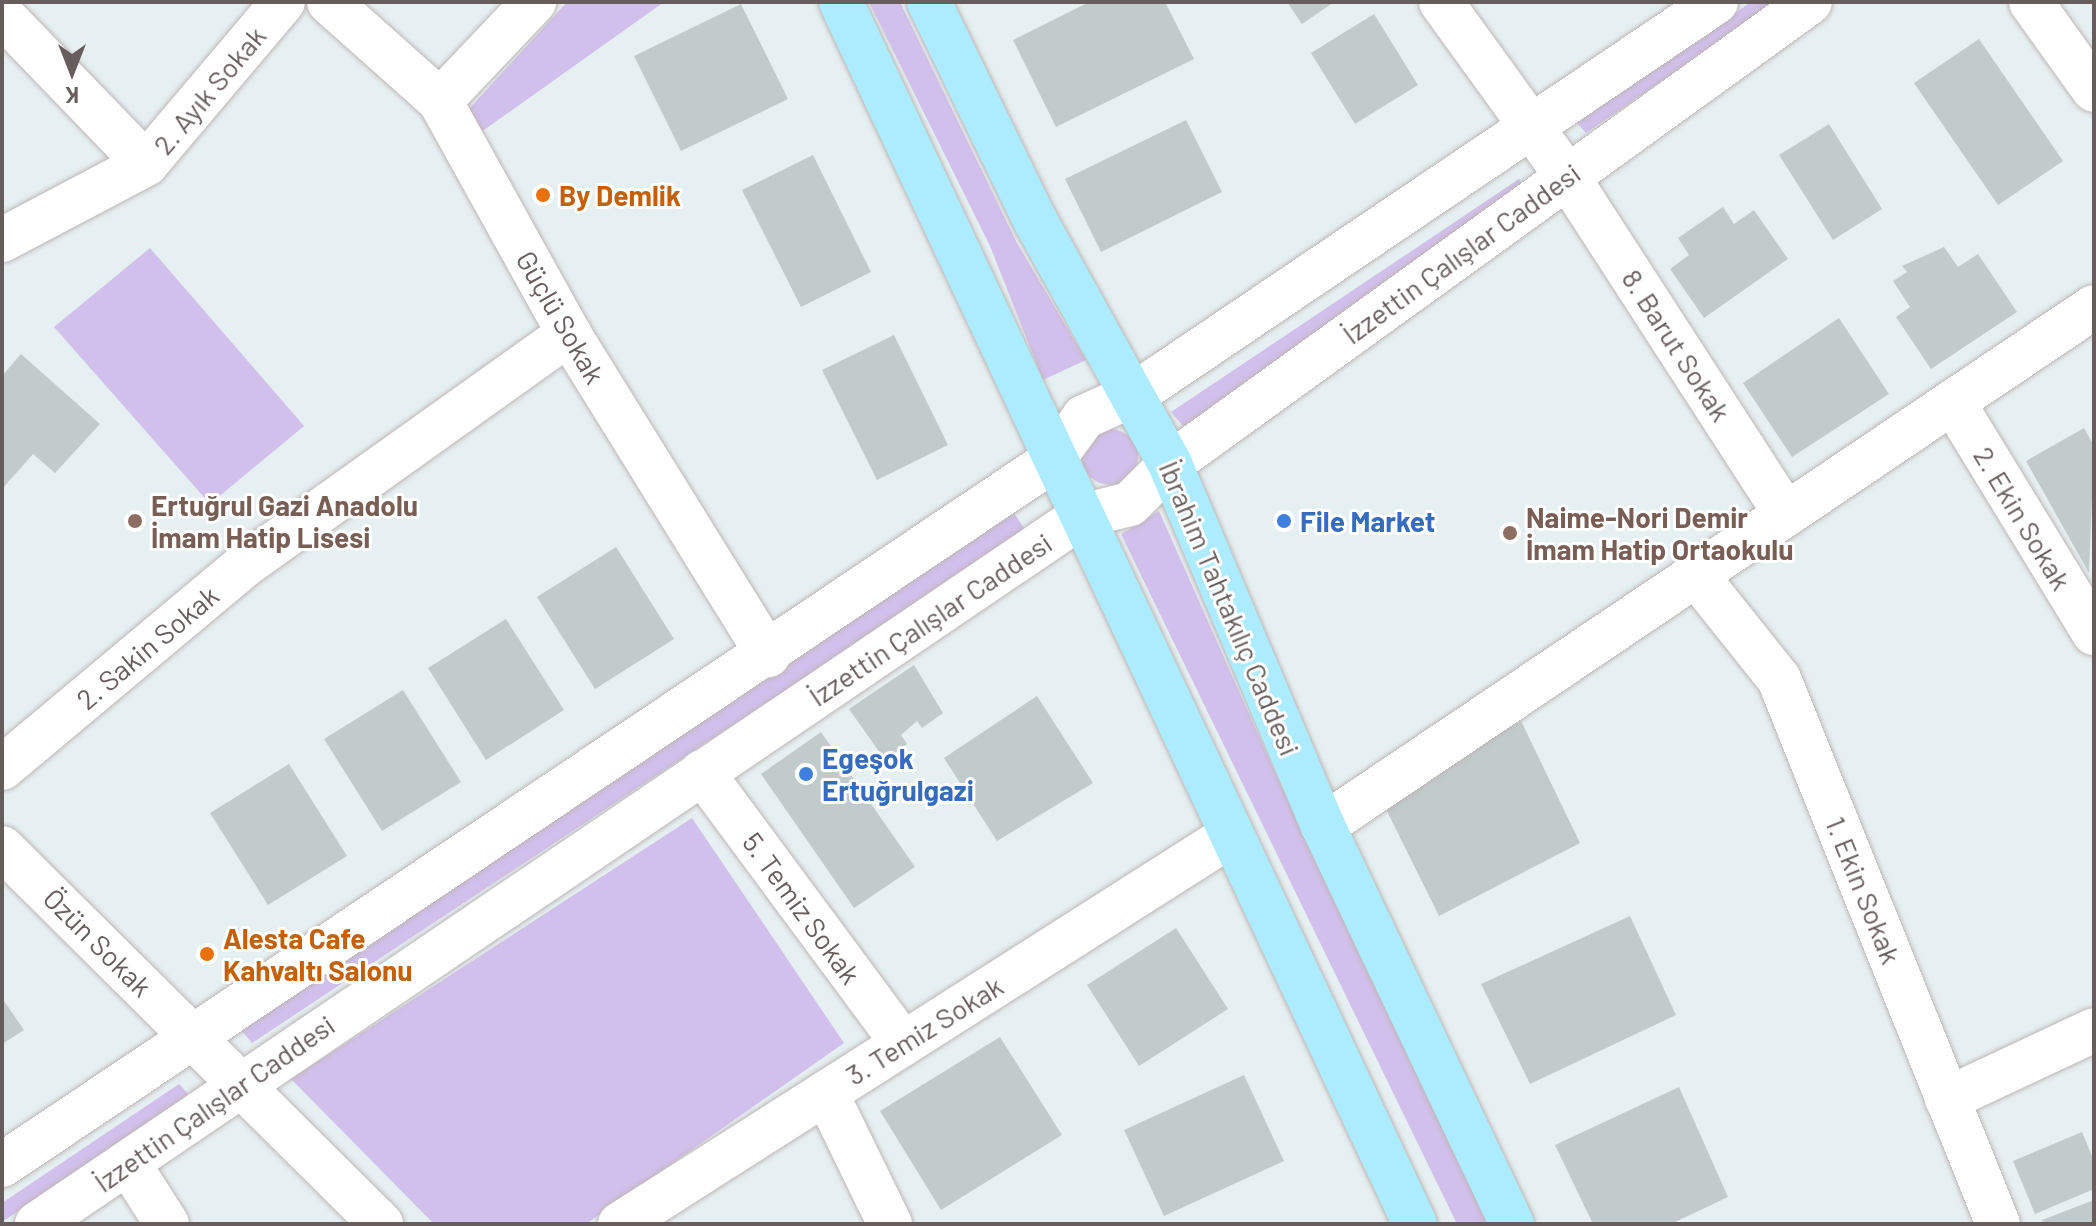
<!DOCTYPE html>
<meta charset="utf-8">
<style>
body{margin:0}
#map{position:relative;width:2096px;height:1226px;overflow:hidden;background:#e6eff1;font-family:Barlow,sans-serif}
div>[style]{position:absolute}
.green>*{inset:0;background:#d1c0eb}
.round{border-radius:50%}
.building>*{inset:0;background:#c2cbcc}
.roads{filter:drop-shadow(0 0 2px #beb6b6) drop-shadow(0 0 2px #beb6b6)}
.minor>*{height:44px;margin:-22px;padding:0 22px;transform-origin:22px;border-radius:22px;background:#fff}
.major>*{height:44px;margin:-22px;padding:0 22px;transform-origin:22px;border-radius:22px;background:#adebff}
.dots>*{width:22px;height:22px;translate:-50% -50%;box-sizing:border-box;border:4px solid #fff;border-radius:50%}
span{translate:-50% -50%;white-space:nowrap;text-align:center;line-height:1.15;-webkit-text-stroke:6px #fff;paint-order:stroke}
.street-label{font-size:28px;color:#685d5d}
.food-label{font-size:28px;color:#c56008;font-weight:700}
.left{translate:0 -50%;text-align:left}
.education-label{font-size:28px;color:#785e54;font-weight:700}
.shop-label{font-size:28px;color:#366cbe;font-weight:700}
.frame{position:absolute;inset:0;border:4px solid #685d5d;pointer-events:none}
.north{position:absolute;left:32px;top:32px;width:80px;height:80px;-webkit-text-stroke:6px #fff;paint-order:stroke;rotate:180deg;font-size:22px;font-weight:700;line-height:32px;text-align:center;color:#685d5d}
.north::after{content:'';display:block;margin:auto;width:28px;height:36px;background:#685d5d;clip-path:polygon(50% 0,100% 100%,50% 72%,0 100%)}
</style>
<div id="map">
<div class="green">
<div style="clip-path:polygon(567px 2px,664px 2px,477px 135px,469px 109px)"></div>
<div style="clip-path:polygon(869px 2px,900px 2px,1017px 243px,1086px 360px,1043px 380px,990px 246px)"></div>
<div style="clip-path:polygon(1751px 2px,1777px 2px,1586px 133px,1576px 122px)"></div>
<div style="clip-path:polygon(1519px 179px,1524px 188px,1184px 427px,1171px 412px)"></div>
<div style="clip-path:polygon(150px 248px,304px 426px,210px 504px,54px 327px)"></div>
<div class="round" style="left:1082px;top:429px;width:56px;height:56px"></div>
<div style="clip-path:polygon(1159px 511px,1277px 777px,1495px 1224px,1457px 1224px,1121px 534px)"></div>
<div style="clip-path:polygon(1014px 513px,1026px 531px,252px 1043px,241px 1030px)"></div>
<div style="clip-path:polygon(692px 818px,844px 1043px,586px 1224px,434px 1224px,291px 1079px)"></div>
<div style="clip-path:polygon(179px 1084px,191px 1097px,2px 1222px,2px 1203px)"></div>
</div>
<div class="building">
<div style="clip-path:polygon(1089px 2px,1165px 2px,1194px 59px,1056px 127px,1013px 40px)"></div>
<div style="clip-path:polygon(1287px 2px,1334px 2px,1302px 24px)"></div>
<div style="clip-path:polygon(741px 4px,788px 99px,681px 151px,634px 56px)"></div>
<div style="clip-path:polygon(1374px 14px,1418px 85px,1355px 124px,1311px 53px)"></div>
<div style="clip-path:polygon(1979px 39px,2063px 161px,1998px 205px,1914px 83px)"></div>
<div style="clip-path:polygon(1186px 120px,1222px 192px,1101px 252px,1065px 179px)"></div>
<div style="clip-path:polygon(1829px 124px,1882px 209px,1833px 240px,1779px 155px)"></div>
<div style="clip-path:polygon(813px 155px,871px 272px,801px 307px,742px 190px)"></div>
<div style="clip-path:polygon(1723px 207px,1734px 224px,1754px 210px,1788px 259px,1704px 318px,1670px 269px,1689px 255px,1678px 238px)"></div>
<div style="clip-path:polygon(1944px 247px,1958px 267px,1978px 254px,2017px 312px,1931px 369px,1896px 317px,1910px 307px,1893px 281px,1907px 272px,1902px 266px)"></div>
<div style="clip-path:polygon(1839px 318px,1889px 394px,1792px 457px,1743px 383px)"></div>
<div style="clip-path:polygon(894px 335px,948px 445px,877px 480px,822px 370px)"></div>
<div style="clip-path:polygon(21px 354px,100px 424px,55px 473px,33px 454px,2px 489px,2px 376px)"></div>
<div style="clip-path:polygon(2084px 428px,2094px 446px,2089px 573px,2026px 461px)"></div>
<div style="clip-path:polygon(616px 547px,674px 639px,595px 689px,537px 597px)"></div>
<div style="clip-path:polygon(506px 619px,564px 710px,486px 760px,428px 668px)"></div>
<div style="clip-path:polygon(914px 665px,943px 713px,922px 728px,917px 721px,901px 735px,907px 744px,885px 760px,849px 709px)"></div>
<div style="clip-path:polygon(403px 690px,461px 782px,382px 831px,324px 739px)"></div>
<div style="clip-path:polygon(1037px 696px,1093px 783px,997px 841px,944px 758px)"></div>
<div style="clip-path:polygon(1521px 721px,1580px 843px,1439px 916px,1381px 799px)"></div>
<div style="clip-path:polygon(821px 732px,915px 867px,854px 908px,761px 774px)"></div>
<div style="clip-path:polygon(289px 764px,347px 856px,268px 905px,210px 813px)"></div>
<div style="clip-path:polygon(1630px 916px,1676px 1015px,1530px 1084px,1481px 984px)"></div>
<div style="clip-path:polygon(1176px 928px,1228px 1009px,1139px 1066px,1087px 985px)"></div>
<div style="clip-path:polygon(2px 998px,24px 1030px,2px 1044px)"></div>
<div style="clip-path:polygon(1000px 1037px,1062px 1135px,941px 1210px,880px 1111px)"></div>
<div style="clip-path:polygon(1244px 1075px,1284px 1161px,1164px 1216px,1124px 1130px)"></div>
<div style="clip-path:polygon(1679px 1087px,1728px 1197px,1671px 1224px,1593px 1224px,1555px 1145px)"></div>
<div style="clip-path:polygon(2082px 1132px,2094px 1161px,2094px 1189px,2035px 1214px,2013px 1161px)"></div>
<div style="clip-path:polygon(2094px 1200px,2094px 1224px,2043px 1224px,2042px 1220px)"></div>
</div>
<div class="roads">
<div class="minor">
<div style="left:329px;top:2px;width:149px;rotate:41.7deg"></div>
<div style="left:440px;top:101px;width:266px;rotate:61deg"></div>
<div style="left:569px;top:334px;width:378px;rotate:58.2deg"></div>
<div style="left:1441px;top:2px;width:215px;rotate:54.1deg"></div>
<div style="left:1567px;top:176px;width:403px;rotate:57.1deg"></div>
<div style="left:2031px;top:2px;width:108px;rotate:54.4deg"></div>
<div style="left:2px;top:15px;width:207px;rotate:46deg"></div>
<div style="left:440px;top:101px;width:137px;rotate:-46.5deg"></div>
<div style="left:2px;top:240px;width:163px;rotate:-27.8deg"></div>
<div style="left:146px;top:164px;width:212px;rotate:-49.8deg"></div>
<div style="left:1953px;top:402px;width:271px;rotate:58.6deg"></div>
<div style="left:1696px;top:575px;width:133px;rotate:51.4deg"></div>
<div style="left:1779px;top:679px;width:587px;rotate:68.11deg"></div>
<div style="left:2px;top:768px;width:318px;rotate:-39.9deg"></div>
<div style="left:246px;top:564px;width:397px;rotate:-35.5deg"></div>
<div style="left:702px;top:772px;width:338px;rotate:53.5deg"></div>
<div style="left:1323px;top:826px;width:929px;rotate:-33.95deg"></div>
<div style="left:2px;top:848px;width:534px;rotate:44.77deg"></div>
<div style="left:826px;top:1093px;width:146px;rotate:64deg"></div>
<div style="left:1947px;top:1099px;width:162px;rotate:-25.1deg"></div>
<div style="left:128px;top:1163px;width:72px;rotate:57.4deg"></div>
<div style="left:2px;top:1165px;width:1266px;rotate:-33.85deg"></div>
<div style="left:1053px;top:460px;width:53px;rotate:-54.2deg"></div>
<div style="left:1084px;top:417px;width:56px;rotate:-24.3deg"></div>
<div style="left:1135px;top:394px;width:701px;rotate:-34.01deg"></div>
<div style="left:37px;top:1224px;width:1262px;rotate:-34.12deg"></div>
<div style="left:1082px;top:516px;width:49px;rotate:-14deg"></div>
<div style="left:1130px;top:504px;width:57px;rotate:-45deg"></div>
<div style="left:1170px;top:464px;width:789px;rotate:-35.82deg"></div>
<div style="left:620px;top:1224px;width:721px;rotate:-32.48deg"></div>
</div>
<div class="major">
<div style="left:841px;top:2px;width:1350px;rotate:64.84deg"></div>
<div style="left:929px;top:2px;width:245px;rotate:64.1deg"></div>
<div style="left:1036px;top:222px;width:277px;rotate:61deg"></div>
<div style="left:1170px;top:464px;width:393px;rotate:67.1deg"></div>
<div style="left:1323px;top:826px;width:441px;rotate:64.6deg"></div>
</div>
</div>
<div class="dots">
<div style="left:543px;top:195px;background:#e8710a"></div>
<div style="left:135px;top:521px;background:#8d6e63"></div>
<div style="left:1284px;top:521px;background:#3f7fe0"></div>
<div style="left:1510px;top:533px;background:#8d6e63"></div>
<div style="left:806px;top:774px;background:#3f7fe0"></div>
<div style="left:207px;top:954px;background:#e8710a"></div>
</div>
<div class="street-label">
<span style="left:209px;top:90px;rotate:-50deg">2. Ayık Sokak</span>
<span style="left:1461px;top:253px;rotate:-36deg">İzzettin Çalışlar Caddesi</span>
<span style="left:561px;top:317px;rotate:60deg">Güçlü Sokak</span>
<span style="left:1677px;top:345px;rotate:57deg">8. Barut Sokak</span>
<span style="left:2023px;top:518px;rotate:59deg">2. Ekin Sokak</span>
<span style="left:1230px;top:608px;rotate:67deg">İbrahim Tahtakılıç Caddesi</span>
<span style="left:930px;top:619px;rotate:-34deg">İzzettin Çalışlar Caddesi</span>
<span style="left:147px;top:647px;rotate:-40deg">2. Sakin Sokak</span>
<span style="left:1864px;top:890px;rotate:68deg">1. Ekin Sokak</span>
<span style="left:802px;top:908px;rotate:54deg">5. Temiz Sokak</span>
<span style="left:98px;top:942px;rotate:45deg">Özün Sokak</span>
<span style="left:924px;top:1030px;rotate:-32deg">3. Temiz Sokak</span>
<span style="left:214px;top:1103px;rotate:-35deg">İzzettin Çalışlar Caddesi</span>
</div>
<div class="food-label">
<span class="left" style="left:559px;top:195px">By Demlik</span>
<span class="left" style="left:223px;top:954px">Alesta Cafe<br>Kahvaltı Salonu</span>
</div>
<div class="education-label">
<span class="left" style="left:151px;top:521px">Ertuğrul Gazi Anadolu<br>İmam Hatip Lisesi</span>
<span class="left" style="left:1526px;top:533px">Naime-Nori Demir<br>İmam Hatip Ortaokulu</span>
</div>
<div class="shop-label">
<span class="left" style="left:1300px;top:521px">File Market</span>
<span class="left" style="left:822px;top:774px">Egeşok<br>Ertuğrulgazi</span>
</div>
<div class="frame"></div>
<div class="north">K</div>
</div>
